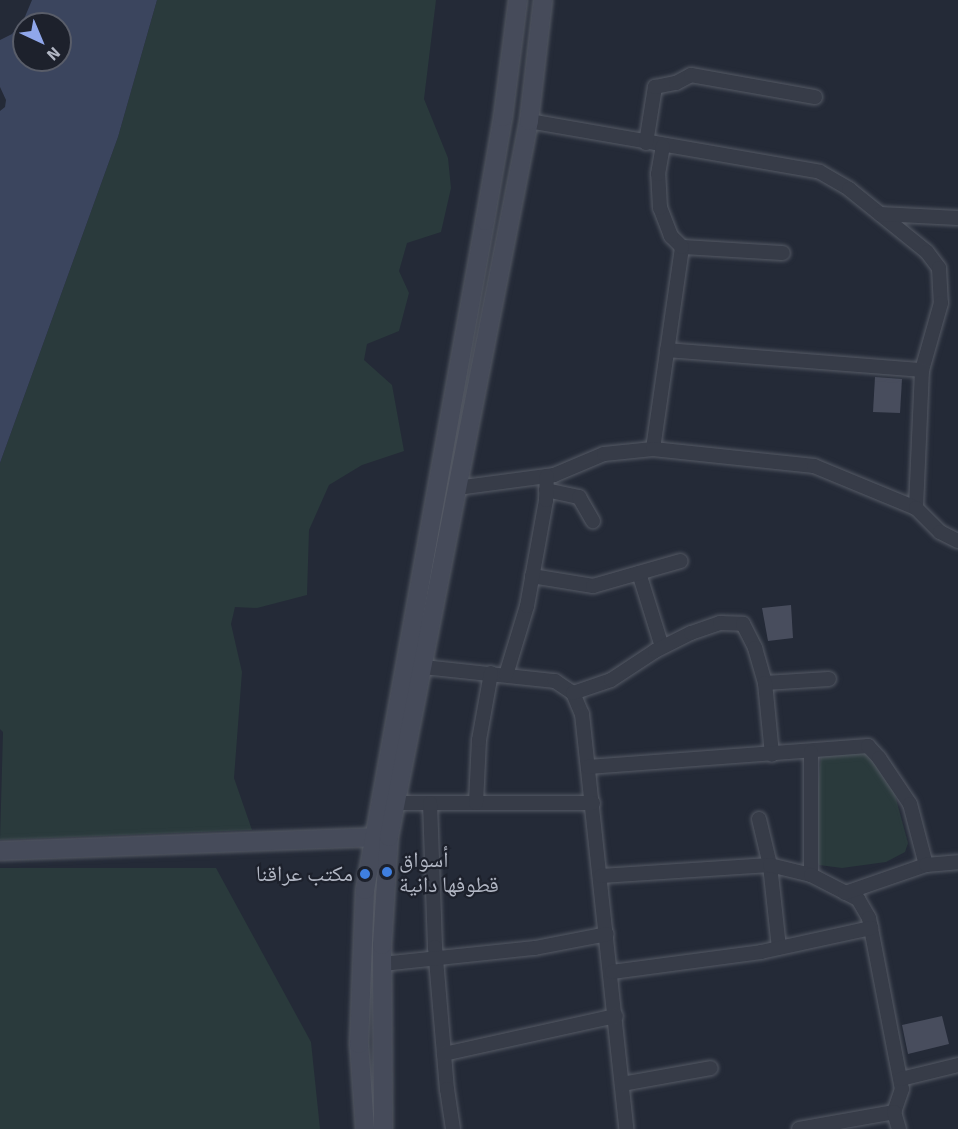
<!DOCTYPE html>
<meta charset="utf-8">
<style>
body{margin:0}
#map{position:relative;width:958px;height:1129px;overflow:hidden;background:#242a37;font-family:Signika,"Noto Naskh Arabic",sans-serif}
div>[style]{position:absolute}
.green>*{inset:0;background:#2a3a3c}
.water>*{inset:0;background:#3b455e}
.building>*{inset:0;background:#484d5d}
.roads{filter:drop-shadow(0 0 2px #555a65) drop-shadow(0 0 2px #555a65)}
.street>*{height:14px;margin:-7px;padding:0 7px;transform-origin:7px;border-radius:7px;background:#373c48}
.secondary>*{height:18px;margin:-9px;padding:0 9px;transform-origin:9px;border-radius:9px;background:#464b5a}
.dots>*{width:16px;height:16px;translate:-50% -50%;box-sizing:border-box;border:3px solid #1d212c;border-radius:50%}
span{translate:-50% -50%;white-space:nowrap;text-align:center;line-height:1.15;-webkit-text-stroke:4.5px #1d212c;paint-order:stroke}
.poi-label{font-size:22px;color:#b2b7c4}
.left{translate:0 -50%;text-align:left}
.right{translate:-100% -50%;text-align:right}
.north{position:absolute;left:12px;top:12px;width:60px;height:60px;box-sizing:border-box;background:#1d212c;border:2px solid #595d69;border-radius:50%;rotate:136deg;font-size:16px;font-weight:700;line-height:24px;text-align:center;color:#b2b7c4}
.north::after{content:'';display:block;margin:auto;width:21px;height:27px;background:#90a7eb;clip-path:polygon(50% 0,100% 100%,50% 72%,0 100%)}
</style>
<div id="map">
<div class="green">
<div style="clip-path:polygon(157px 0,436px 0,424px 99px,448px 158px,451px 188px,441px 232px,407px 243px,399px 271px,409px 293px,399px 331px,367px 344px,364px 360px,392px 385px,404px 451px,362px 465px,329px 485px,309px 530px,307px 595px,257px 608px,235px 607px,231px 624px,242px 672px,234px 778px,252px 830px,0 840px,3px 732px,0 729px,0 463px,118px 137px)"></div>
<div style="clip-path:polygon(869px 752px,879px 765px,895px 795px,908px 843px,905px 852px,886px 862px,842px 868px,819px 865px,816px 857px,816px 808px,821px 755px)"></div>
<div style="clip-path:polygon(0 868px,216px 868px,311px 1042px,320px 1129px,0 1129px)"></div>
</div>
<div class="water">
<div style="clip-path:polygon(evenodd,32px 0,157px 0,118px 137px,0 463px,0 111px,5px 107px,6px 100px,0 87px,0 40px,12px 34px,24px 19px,32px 0,24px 24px,60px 24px,60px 60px,24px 60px,24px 24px)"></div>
</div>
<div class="building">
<div style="clip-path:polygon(875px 377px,902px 379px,900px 413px,873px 412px)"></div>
<div style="clip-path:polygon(791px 605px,793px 638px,768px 641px,762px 608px)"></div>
<div style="clip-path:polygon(942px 1016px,949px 1044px,908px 1054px,902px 1025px)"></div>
</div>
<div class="roads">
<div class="street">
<div style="left:529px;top:121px;width:295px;rotate:9.9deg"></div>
<div style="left:820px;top:172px;width:34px;rotate:30deg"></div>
<div style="left:849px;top:189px;width:100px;rotate:38.9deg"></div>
<div style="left:927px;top:252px;width:20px;rotate:53deg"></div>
<div style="left:939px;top:268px;width:35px;rotate:87deg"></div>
<div style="left:941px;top:303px;width:70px;rotate:105.8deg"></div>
<div style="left:922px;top:370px;width:138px;rotate:92.5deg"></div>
<div style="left:646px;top:143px;width:57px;rotate:-80.9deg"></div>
<div style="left:655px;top:87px;width:21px;rotate:-11deg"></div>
<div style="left:676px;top:83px;width:17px;rotate:-28deg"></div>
<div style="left:691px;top:75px;width:126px;rotate:10.1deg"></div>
<div style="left:880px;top:214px;width:78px;rotate:2.9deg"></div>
<div style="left:682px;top:247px;width:101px;rotate:3.4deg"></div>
<div style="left:667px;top:350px;width:256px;rotate:4.5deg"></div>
<div style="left:653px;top:449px;width:204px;rotate:-81.8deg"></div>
<div style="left:682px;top:247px;width:16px;rotate:-135deg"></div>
<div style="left:671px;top:236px;width:30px;rotate:-111deg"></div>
<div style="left:660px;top:208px;width:34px;rotate:-93deg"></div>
<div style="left:658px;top:174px;width:28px;rotate:-80deg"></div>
<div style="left:457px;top:488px;width:98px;rotate:-7.6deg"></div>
<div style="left:554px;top:475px;width:54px;rotate:-22.8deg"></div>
<div style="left:604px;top:454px;width:49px;rotate:-5.8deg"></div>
<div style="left:653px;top:449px;width:162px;rotate:6deg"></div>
<div style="left:814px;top:466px;width:110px;rotate:22.4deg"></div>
<div style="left:916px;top:508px;width:34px;rotate:45deg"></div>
<div style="left:940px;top:532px;width:20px;rotate:27deg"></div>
<div style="left:546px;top:490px;width:34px;rotate:12deg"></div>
<div style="left:579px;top:497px;width:28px;rotate:60deg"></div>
<div style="left:639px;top:573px;width:77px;rotate:72.7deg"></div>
<div style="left:532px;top:576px;width:62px;rotate:9.3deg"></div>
<div style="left:593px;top:586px;width:91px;rotate:-15.9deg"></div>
<div style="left:414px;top:666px;width:142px;rotate:6.1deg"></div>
<div style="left:555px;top:681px;width:22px;rotate:34deg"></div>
<div style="left:573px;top:693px;width:23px;rotate:67deg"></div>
<div style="left:582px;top:714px;width:417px;rotate:83.9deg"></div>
<div style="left:506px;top:675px;width:72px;rotate:-73.1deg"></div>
<div style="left:527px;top:606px;width:108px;rotate:-79.8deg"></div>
<div style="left:546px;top:500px;width:24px;rotate:-88deg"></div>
<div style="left:765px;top:683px;width:64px;rotate:-3.6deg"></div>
<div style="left:573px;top:693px;width:40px;rotate:-18.9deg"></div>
<div style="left:611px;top:680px;width:53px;rotate:-33.4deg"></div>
<div style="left:655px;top:651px;width:40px;rotate:-26.6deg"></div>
<div style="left:691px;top:633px;width:31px;rotate:-19deg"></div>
<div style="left:720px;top:623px;width:23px;rotate:2deg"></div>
<div style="left:743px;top:624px;width:27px;rotate:63deg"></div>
<div style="left:755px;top:648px;width:36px;rotate:74deg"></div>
<div style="left:765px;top:683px;width:72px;rotate:84.4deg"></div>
<div style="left:588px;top:767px;width:281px;rotate:-4.3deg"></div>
<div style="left:868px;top:746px;width:16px;rotate:47deg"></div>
<div style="left:879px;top:758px;width:55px;rotate:56deg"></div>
<div style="left:910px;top:804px;width:63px;rotate:75.3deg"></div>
<div style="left:395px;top:803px;width:198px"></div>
<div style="left:430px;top:803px;width:144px;rotate:88deg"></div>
<div style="left:435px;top:947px;width:143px;rotate:85.2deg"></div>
<div style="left:447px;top:1089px;width:40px;rotate:81.5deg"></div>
<div style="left:476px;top:803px;width:63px;rotate:-87.3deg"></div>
<div style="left:479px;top:740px;width:68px;rotate:-79.8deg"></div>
<div style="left:759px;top:819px;width:47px;rotate:76.6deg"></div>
<div style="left:770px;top:865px;width:83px;rotate:83.8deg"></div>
<div style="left:811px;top:875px;width:123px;rotate:-90deg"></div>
<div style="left:601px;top:876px;width:169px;rotate:-3.7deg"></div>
<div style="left:770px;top:865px;width:42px;rotate:13.7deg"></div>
<div style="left:811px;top:875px;width:53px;rotate:27.1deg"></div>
<div style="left:858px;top:899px;width:22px;rotate:60deg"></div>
<div style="left:869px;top:918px;width:174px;rotate:79.1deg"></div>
<div style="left:902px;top:1089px;width:24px;rotate:109deg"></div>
<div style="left:845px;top:893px;width:86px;rotate:-19.1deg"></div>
<div style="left:926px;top:865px;width:32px;rotate:-5deg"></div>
<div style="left:382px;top:964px;width:154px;rotate:-6deg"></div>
<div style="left:535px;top:948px;width:73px;rotate:-11deg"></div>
<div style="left:612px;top:972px;width:150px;rotate:-7.6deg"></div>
<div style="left:761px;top:952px;width:113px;rotate:-12.3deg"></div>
<div style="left:444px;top:1054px;width:176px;rotate:-12.5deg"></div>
<div style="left:901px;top:1079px;width:59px;rotate:-13.8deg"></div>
<div style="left:622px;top:1084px;width:90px;rotate:-10.2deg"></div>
<div style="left:799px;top:1129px;width:97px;rotate:-10.1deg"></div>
<div style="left:894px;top:1112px;width:18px;rotate:74deg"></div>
</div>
<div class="secondary">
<div style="left:0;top:851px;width:385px;rotate:-2.1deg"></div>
<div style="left:365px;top:1129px;width:85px;rotate:-94deg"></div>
<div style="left:359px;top:1044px;width:154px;rotate:-87.8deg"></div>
<div style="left:365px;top:890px;width:680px;rotate:-79.83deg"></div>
<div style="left:485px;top:221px;width:106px;rotate:-80.2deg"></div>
<div style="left:503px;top:117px;width:118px;rotate:-82.7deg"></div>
<div style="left:383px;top:1129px;width:184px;rotate:-90.3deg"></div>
<div style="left:382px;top:945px;width:108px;rotate:-86.3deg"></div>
<div style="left:389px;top:837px;width:730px;rotate:-78.94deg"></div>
<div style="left:529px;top:121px;width:122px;rotate:-83.4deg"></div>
</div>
</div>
<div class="dots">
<div style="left:387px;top:872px;background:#3f7fe0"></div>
<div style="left:365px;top:874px;background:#3f7fe0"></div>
</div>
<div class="poi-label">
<span class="left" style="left:399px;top:872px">أسواق<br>قطوفها دانية</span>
<span class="right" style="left:353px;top:874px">مكتب عراقنا</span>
</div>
<div class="north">N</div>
</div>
